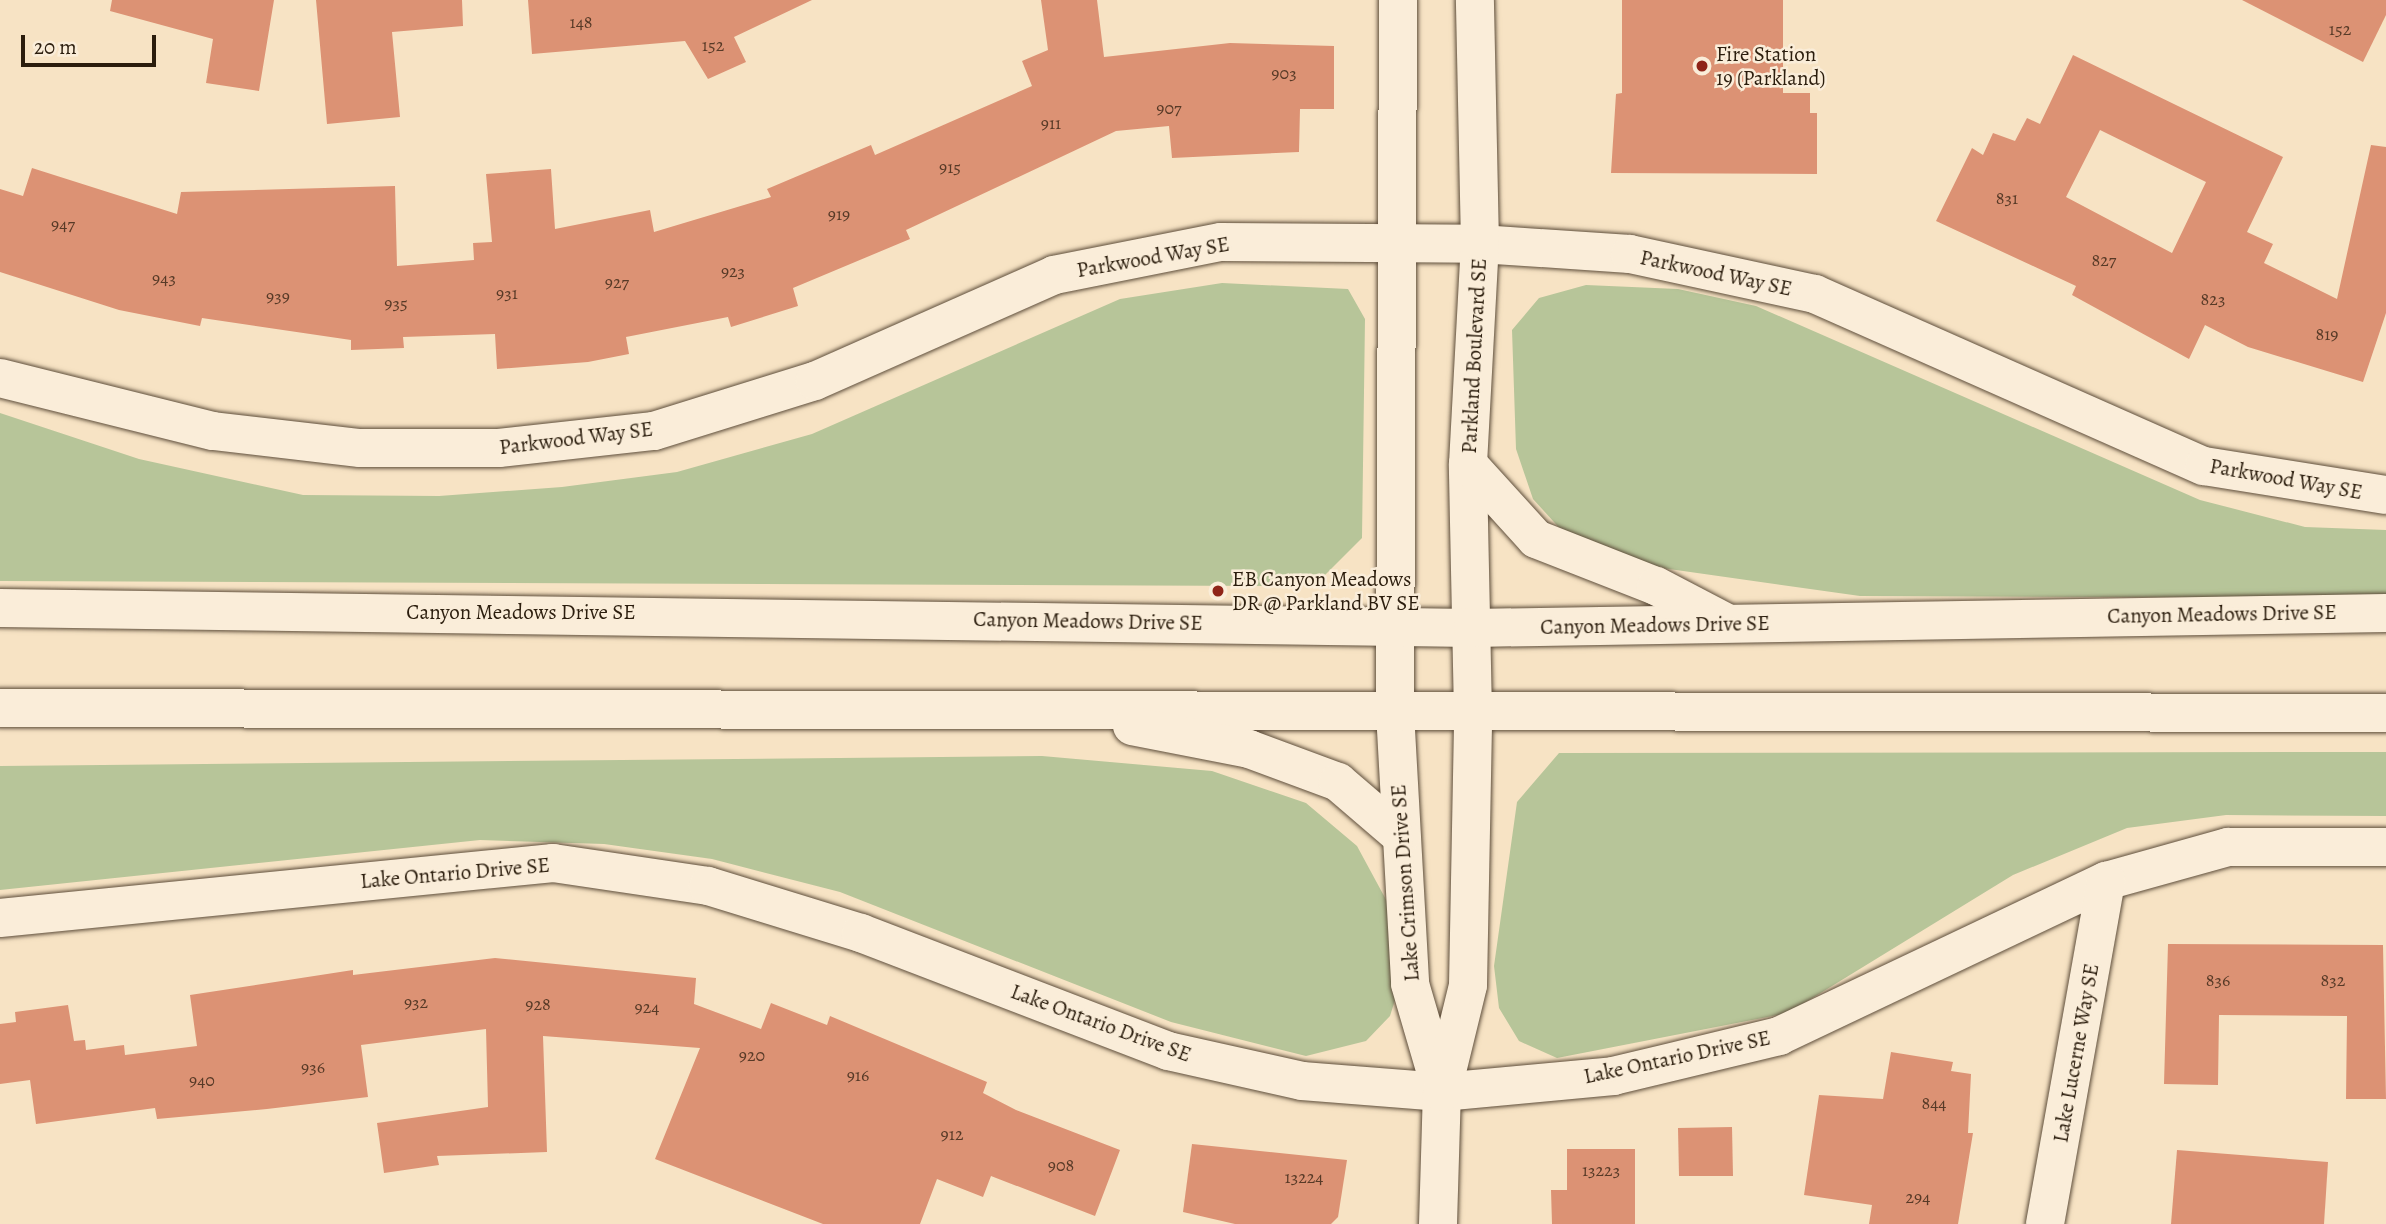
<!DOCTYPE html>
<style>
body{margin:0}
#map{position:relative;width:2386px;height:1224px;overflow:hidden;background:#f7e3c4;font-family:Alegreya,serif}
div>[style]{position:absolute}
.green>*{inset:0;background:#b7c599}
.building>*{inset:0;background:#dc9274}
.roads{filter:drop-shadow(0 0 2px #5e4e3b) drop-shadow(0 0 2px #5e4e3b)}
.minor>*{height:38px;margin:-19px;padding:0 19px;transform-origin:19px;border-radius:19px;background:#faedd9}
.tertiary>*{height:38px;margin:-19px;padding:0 19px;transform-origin:19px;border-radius:19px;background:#faedd9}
.secondary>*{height:38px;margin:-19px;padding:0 19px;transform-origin:19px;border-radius:19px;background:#faedd9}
.dots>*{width:19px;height:19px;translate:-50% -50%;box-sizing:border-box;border:4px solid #faedd9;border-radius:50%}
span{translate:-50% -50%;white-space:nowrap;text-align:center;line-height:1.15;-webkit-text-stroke:5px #faedd9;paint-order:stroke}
.number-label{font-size:18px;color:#573a27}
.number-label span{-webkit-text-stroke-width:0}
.poi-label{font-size:21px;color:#2b1d0d}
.left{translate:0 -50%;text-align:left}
.street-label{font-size:21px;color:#2b1d0d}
.scale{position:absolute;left:21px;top:35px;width:135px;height:32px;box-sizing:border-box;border:4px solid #2b1d0d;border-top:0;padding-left:9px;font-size:21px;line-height:24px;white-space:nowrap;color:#2b1d0d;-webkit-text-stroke:5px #faedd9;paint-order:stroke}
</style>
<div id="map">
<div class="green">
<div style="clip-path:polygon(1222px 283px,1348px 289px,1365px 319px,1362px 538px,1325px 575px,1287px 586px,0 581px,0 413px,139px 459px,303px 495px,439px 496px,562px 487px,677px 472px,812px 434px,1120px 299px)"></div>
<div style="clip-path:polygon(1586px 285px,1678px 289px,1756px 306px,2200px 500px,2305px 527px,2386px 530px,2386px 598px,1860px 596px,1655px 567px,1564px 533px,1533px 499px,1516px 449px,1512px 330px,1539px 298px)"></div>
<div style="clip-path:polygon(2386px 752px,2386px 816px,2226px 815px,2127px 828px,2013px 875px,1788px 1013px,1557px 1058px,1519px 1041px,1499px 1008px,1494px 966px,1517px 802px,1559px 753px)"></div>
<div style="clip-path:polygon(1042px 756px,1212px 771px,1306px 803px,1357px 846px,1390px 907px,1400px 984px,1390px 1016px,1366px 1041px,1306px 1056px,1171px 1022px,840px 892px,712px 859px,604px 844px,480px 840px,0 890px,0 766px)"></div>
</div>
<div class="building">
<div style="clip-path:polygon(112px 0,274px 0,259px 91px,206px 83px,213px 39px,110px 11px)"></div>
<div style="clip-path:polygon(316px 0,462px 0,463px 26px,392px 32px,400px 117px,327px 124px)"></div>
<div style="clip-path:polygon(528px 0,812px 0,734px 37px,746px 62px,708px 79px,685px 41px,532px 54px)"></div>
<div style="clip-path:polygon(1041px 0,1097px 0,1104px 57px,1230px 43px,1334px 46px,1334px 109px,1300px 109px,1299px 152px,1172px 158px,1169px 126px,1116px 131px,906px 230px,910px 239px,793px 288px,798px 306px,731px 327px,728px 317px,626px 337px,629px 354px,588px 362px,497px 369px,495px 334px,403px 337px,404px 348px,351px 350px,351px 340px,202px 318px,200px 326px,119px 310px,0 272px,0 189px,23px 196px,32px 168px,177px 214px,181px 192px,395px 186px,397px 266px,474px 260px,473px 243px,492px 242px,486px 174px,551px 169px,555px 229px,650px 210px,654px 232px,771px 197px,767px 189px,871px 145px,875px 155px,1032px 86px,1022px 61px,1048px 50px)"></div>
<div style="clip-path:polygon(1622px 0,1783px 0,1783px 93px,1810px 93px,1810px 113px,1817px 113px,1817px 174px,1611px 173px,1616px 94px,1622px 93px)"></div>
<div style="clip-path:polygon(2242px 0,2386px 0,2386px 15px,2363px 62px)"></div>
<div style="clip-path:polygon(evenodd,2073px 55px,2283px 157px,2247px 232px,2273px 244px,2264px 263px,2337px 299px,2371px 145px,2386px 147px,2386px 313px,2363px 382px,2248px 347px,2205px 325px,2189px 359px,2072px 295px,2076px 286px,1936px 221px,1972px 148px,1983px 155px,1993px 133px,2015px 141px,2027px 118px,2040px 124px,2073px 55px,2100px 130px,2206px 182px,2172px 253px,2066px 197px,2100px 130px)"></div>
<div style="clip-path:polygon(2168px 944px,2383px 945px,2386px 1099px,2346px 1099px,2347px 1016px,2219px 1015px,2218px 1085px,2164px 1084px)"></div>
<div style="clip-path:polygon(495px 958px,696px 978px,694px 1004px,761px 1029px,771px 1003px,827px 1025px,830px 1016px,987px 1082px,983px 1093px,1016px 1110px,1120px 1150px,1095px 1216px,991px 1176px,983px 1197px,937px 1179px,920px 1224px,823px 1224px,655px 1159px,700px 1048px,543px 1036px,547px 1152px,437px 1156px,439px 1165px,384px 1173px,377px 1123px,488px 1107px,486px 1029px,361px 1045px,368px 1097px,267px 1109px,157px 1119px,155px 1108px,36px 1124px,30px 1080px,0 1084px,0 1024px,16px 1022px,15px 1012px,68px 1005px,74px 1041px,85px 1040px,86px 1050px,124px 1045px,125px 1055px,197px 1046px,190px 995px,353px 970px,353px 975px)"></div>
<div style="clip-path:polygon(1891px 1052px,1953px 1062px,1951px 1071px,1971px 1074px,1968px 1133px,1973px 1133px,1958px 1224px,1869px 1224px,1872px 1205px,1804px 1195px,1819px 1095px,1883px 1099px)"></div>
<div style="clip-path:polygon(1732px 1127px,1733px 1176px,1679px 1176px,1678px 1128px)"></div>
<div style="clip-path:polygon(1192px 1144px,1347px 1160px,1338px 1217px,1331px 1224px,1235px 1224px,1183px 1212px)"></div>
<div style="clip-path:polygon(1567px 1149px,1635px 1149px,1635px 1224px,1552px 1224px,1551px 1190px,1567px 1190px)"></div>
<div style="clip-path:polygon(2177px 1150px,2328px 1162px,2324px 1224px,2171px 1224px)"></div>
</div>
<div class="roads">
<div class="minor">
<div style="left:0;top:378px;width:219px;rotate:14deg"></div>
<div style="left:213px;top:431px;width:148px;rotate:6.6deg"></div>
<div style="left:360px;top:448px;width:139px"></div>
<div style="left:499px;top:448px;width:156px;rotate:-6.3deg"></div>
<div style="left:654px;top:431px;width:169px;rotate:-17.3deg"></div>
<div style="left:815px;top:381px;width:261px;rotate:-23.9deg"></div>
<div style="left:1054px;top:275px;width:170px;rotate:-11.2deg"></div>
<div style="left:1221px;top:242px;width:259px;rotate:0.4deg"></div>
<div style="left:1480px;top:244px;width:150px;rotate:3.8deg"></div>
<div style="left:1630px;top:254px;width:189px;rotate:12.2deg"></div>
<div style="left:1815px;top:294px;width:425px;rotate:23.9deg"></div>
<div style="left:2204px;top:466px;width:184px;rotate:9.1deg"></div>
<div style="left:1395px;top:712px;width:272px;rotate:86.8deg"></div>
<div style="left:1410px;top:984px;width:110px;rotate:73.7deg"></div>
<div style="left:0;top:918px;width:556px;rotate:-5.68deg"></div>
<div style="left:553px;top:863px;width:157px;rotate:8.4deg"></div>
<div style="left:708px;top:886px;width:160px;rotate:17.1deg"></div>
<div style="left:861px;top:933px;width:329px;rotate:21deg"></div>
<div style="left:1168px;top:1051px;width:137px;rotate:12.6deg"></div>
<div style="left:1302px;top:1081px;width:140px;rotate:4.5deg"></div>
<div style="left:1442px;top:1092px;width:172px;rotate:-5.3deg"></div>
<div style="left:1613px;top:1076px;width:171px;rotate:-13.5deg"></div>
<div style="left:1779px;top:1036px;width:362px;rotate:-25.4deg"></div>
<div style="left:2106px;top:881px;width:127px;rotate:-15.6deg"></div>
<div style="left:2228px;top:847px;width:158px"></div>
<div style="left:1438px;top:1224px;width:132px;rotate:-88.3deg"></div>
<div style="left:1442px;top:1092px;width:110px;rotate:-76.3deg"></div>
<div style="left:1468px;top:985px;width:272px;rotate:-88.9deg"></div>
<div style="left:2045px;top:1224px;width:348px;rotate:-79.9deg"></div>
</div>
<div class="tertiary">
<div style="left:1395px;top:712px;width:712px;rotate:-89.76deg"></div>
<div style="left:1473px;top:713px;width:249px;rotate:-91.2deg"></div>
<div style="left:1468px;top:464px;width:220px;rotate:-86.9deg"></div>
<div style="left:1480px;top:244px;width:244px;rotate:-91.2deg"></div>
</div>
<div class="secondary">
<div style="left:1468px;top:464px;width:101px;rotate:47.8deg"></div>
<div style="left:1536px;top:539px;width:129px;rotate:21.4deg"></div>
<div style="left:1656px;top:586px;width:78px;rotate:27.6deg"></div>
<div style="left:0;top:608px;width:1473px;rotate:0.78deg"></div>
<div style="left:1473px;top:628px;width:913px;rotate:-0.94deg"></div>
<div style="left:0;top:708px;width:2386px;rotate:0.12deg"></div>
<div style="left:1132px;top:726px;width:119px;rotate:11.1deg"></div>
<div style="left:1249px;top:749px;width:95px;rotate:20.3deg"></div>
<div style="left:1338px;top:782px;width:83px;rotate:40.6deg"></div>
</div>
</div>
<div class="dots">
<div style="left:1702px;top:66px;background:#8f2418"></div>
<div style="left:1218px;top:591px;background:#8f2418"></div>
</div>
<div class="number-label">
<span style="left:581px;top:22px">148</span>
<span style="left:2340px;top:29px">152</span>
<span style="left:713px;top:45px">152</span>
<span style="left:1284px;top:73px">903</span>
<span style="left:1169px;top:108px">907</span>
<span style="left:1051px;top:123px">911</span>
<span style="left:950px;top:167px">915</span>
<span style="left:2007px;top:198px">831</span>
<span style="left:839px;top:214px">919</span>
<span style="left:63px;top:224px">947</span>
<span style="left:2104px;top:260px">827</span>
<span style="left:733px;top:271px">923</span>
<span style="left:164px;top:278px">943</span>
<span style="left:617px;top:282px">927</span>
<span style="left:507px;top:293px">931</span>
<span style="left:278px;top:296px">939</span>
<span style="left:2213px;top:299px">823</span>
<span style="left:396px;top:303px">935</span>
<span style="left:2327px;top:334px">819</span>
<span style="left:2218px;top:980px">836</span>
<span style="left:2333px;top:980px">832</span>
<span style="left:416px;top:1002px">932</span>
<span style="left:538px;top:1004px">928</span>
<span style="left:647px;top:1007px">924</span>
<span style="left:752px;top:1055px">920</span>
<span style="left:313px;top:1067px">936</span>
<span style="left:858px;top:1075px">916</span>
<span style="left:202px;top:1080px">940</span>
<span style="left:1934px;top:1103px">844</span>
<span style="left:952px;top:1134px">912</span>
<span style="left:1061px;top:1165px">908</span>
<span style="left:1601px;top:1170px">13223</span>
<span style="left:1304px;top:1177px">13224</span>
<span style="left:1918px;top:1197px">294</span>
</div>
<div class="poi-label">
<span class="left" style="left:1716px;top:66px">Fire Station<br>19 (Parkland)</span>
<span class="left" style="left:1232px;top:591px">EB Canyon Meadows<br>DR @ Parkland BV SE</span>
</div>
<div class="street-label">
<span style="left:1153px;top:257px;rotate:-10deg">Parkwood Way SE</span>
<span style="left:1716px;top:273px;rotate:12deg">Parkwood Way SE</span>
<span style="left:1474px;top:356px;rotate:-87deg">Parkland Boulevard SE</span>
<span style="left:576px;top:438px;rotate:-7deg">Parkwood Way SE</span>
<span style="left:2286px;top:479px;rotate:10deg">Parkwood Way SE</span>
<span style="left:521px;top:612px">Canyon Meadows Drive SE</span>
<span style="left:2222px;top:614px;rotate:-1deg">Canyon Meadows Drive SE</span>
<span style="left:1088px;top:621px;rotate:1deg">Canyon Meadows Drive SE</span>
<span style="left:1655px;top:625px;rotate:-1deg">Canyon Meadows Drive SE</span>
<span style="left:455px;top:873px;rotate:-5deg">Lake Ontario Drive SE</span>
<span style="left:1405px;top:883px;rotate:-94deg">Lake Crimson Drive SE</span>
<span style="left:1101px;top:1023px;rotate:20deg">Lake Ontario Drive SE</span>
<span style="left:2076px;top:1053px;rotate:-80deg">Lake Lucerne Way SE</span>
<span style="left:1677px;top:1057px;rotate:-12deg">Lake Ontario Drive SE</span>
</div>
<div class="scale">20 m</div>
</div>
